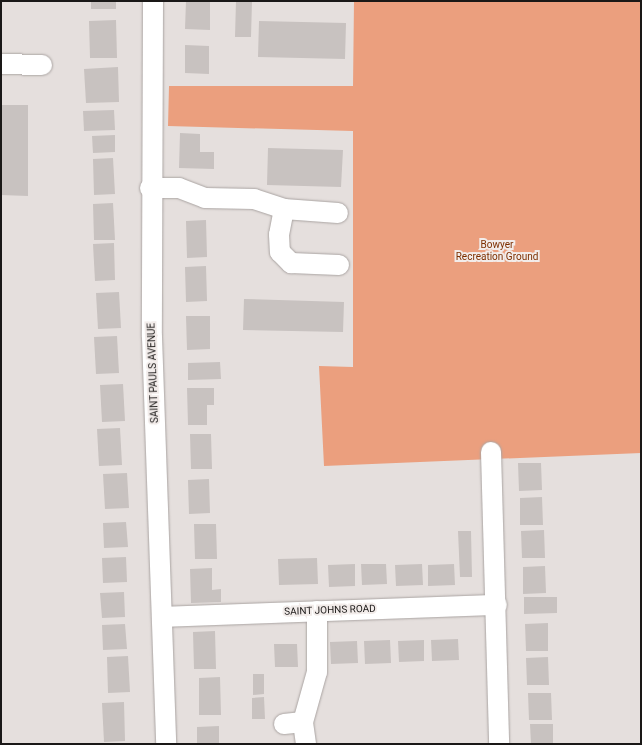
<!DOCTYPE html>
<style>
body{margin:0}
#map{position:relative;width:642px;height:745px;overflow:hidden;background:#e5dfdd;font-family:Roboto,sans-serif}
div>[style]{position:absolute}
.green>*{inset:0;background:#eb9f7e}
.building>*{inset:0;background:#c8c2c0}
.roads{filter:drop-shadow(0 0 1px #aaa4a2) drop-shadow(0 0 1px #aaa4a2)}
.street>*{height:20px;margin:-10px;padding:0 10px;transform-origin:10px;border-radius:10px;background:#fff}
span{translate:-50% -50%;white-space:nowrap;text-align:center;line-height:1.15;-webkit-text-stroke:4px #f2ecea;paint-order:stroke}
.park-label{font-size:10px;color:#7d2f00}
.street-label{font-size:10px;color:#1a1817}
.frame{position:absolute;inset:0;border:2px solid #1a1817;pointer-events:none}
</style>
<div id="map">
<div class="green">
<div style="clip-path:polygon(354px 1px,641px 1px,641px 453px,324px 466px,319px 366px,353px 367px,353px 131px,168px 126px,169px 86px,353px 86px)"></div>
</div>
<div class="building">
<div style="clip-path:polygon(91px 1px,116px 1px,116px 9px,91px 9px)"></div>
<div style="clip-path:polygon(186px 1px,210px 1px,210px 30px,185px 29px)"></div>
<div style="clip-path:polygon(236px 1px,252px 1px,251px 37px,235px 37px)"></div>
<div style="clip-path:polygon(116px 20px,117px 58px,90px 58px,89px 21px)"></div>
<div style="clip-path:polygon(259px 21px,346px 23px,345px 59px,258px 57px)"></div>
<div style="clip-path:polygon(185px 45px,209px 46px,209px 74px,185px 73px)"></div>
<div style="clip-path:polygon(118px 67px,119px 102px,86px 103px,84px 69px)"></div>
<div style="clip-path:polygon(1px 105px,28px 105px,28px 196px,1px 195px)"></div>
<div style="clip-path:polygon(114px 110px,115px 130px,84px 131px,83px 111px)"></div>
<div style="clip-path:polygon(180px 133px,200px 134px,200px 152px,214px 152px,214px 169px,179px 168px)"></div>
<div style="clip-path:polygon(115px 135px,115px 152px,93px 153px,92px 136px)"></div>
<div style="clip-path:polygon(268px 148px,343px 150px,341px 187px,267px 185px)"></div>
<div style="clip-path:polygon(113px 158px,115px 194px,94px 195px,93px 159px)"></div>
<div style="clip-path:polygon(113px 203px,115px 240px,94px 240px,93px 204px)"></div>
<div style="clip-path:polygon(206px 220px,207px 257px,187px 258px,186px 221px)"></div>
<div style="clip-path:polygon(114px 243px,115px 280px,95px 281px,93px 244px)"></div>
<div style="clip-path:polygon(206px 266px,207px 301px,186px 302px,185px 267px)"></div>
<div style="clip-path:polygon(119px 292px,121px 328px,98px 329px,96px 293px)"></div>
<div style="clip-path:polygon(244px 299px,344px 302px,343px 332px,243px 330px)"></div>
<div style="clip-path:polygon(186px 316px,210px 316px,210px 349px,187px 350px)"></div>
<div style="clip-path:polygon(117px 336px,119px 373px,96px 374px,94px 337px)"></div>
<div style="clip-path:polygon(220px 362px,221px 379px,188px 380px,188px 363px)"></div>
<div style="clip-path:polygon(123px 384px,125px 421px,102px 422px,100px 385px)"></div>
<div style="clip-path:polygon(187px 388px,214px 388px,214px 405px,207px 405px,207px 425px,188px 425px)"></div>
<div style="clip-path:polygon(120px 428px,122px 465px,99px 466px,97px 429px)"></div>
<div style="clip-path:polygon(190px 434px,211px 434px,212px 469px,191px 469px)"></div>
<div style="clip-path:polygon(518px 463px,541px 463px,542px 490px,519px 491px)"></div>
<div style="clip-path:polygon(127px 473px,129px 508px,105px 509px,103px 474px)"></div>
<div style="clip-path:polygon(209px 479px,210px 513px,189px 514px,188px 480px)"></div>
<div style="clip-path:polygon(542px 497px,543px 525px,520px 525px,520px 498px)"></div>
<div style="clip-path:polygon(126px 522px,128px 547px,104px 548px,103px 523px)"></div>
<div style="clip-path:polygon(194px 524px,216px 524px,217px 559px,195px 559px)"></div>
<div style="clip-path:polygon(544px 530px,545px 558px,522px 558px,521px 531px)"></div>
<div style="clip-path:polygon(458px 531px,471px 531px,472px 577px,460px 577px)"></div>
<div style="clip-path:polygon(126px 557px,127px 582px,103px 583px,102px 558px)"></div>
<div style="clip-path:polygon(317px 558px,318px 584px,279px 585px,278px 559px)"></div>
<div style="clip-path:polygon(355px 564px,355px 586px,329px 587px,328px 565px)"></div>
<div style="clip-path:polygon(361px 564px,386px 564px,387px 584px,362px 585px)"></div>
<div style="clip-path:polygon(422px 564px,423px 585px,396px 586px,395px 565px)"></div>
<div style="clip-path:polygon(454px 564px,455px 585px,428px 586px,428px 565px)"></div>
<div style="clip-path:polygon(545px 566px,546px 593px,523px 594px,523px 567px)"></div>
<div style="clip-path:polygon(212px 568px,212px 590px,221px 589px,221px 602px,191px 603px,190px 569px)"></div>
<div style="clip-path:polygon(124px 592px,125px 617px,102px 618px,100px 593px)"></div>
<div style="clip-path:polygon(524px 597px,557px 597px,557px 613px,524px 614px)"></div>
<div style="clip-path:polygon(548px 623px,548px 651px,526px 651px,525px 624px)"></div>
<div style="clip-path:polygon(125px 624px,127px 649px,103px 650px,102px 625px)"></div>
<div style="clip-path:polygon(215px 631px,216px 669px,194px 669px,193px 632px)"></div>
<div style="clip-path:polygon(458px 639px,459px 660px,432px 661px,431px 640px)"></div>
<div style="clip-path:polygon(390px 640px,391px 663px,365px 664px,364px 641px)"></div>
<div style="clip-path:polygon(424px 640px,424px 661px,399px 662px,398px 641px)"></div>
<div style="clip-path:polygon(357px 641px,358px 663px,331px 664px,330px 642px)"></div>
<div style="clip-path:polygon(274px 644px,297px 644px,298px 667px,275px 667px)"></div>
<div style="clip-path:polygon(128px 656px,130px 692px,108px 693px,107px 657px)"></div>
<div style="clip-path:polygon(548px 657px,549px 685px,527px 685px,526px 658px)"></div>
<div style="clip-path:polygon(253px 674px,264px 674px,264px 694px,253px 695px)"></div>
<div style="clip-path:polygon(220px 677px,221px 715px,199px 715px,199px 678px)"></div>
<div style="clip-path:polygon(528px 693px,551px 693px,552px 720px,529px 720px)"></div>
<div style="clip-path:polygon(264px 697px,265px 719px,252px 719px,252px 698px)"></div>
<div style="clip-path:polygon(124px 702px,125px 741px,104px 742px,102px 703px)"></div>
<div style="clip-path:polygon(530px 724px,553px 724px,553px 744px,531px 744px)"></div>
<div style="clip-path:polygon(219px 726px,219px 744px,197px 744px,197px 727px)"></div>
</div>
<div class="roads">
<div class="street">
<div style="left:153px;top:1px;width:336px;rotate:90.2deg"></div>
<div style="left:152px;top:337px;width:407px;rotate:88deg"></div>
<div style="left:1px;top:64px;width:41px;rotate:1.4deg"></div>
<div style="left:150px;top:188px;width:29px"></div>
<div style="left:179px;top:188px;width:28px;rotate:21deg"></div>
<div style="left:205px;top:198px;width:49px;rotate:1.2deg"></div>
<div style="left:254px;top:199px;width:32px;rotate:18deg"></div>
<div style="left:284px;top:209px;width:54px;rotate:4.2deg"></div>
<div style="left:284px;top:209px;width:26px;rotate:101deg"></div>
<div style="left:279px;top:235px;width:17px;rotate:87deg"></div>
<div style="left:280px;top:252px;width:16px;rotate:45deg"></div>
<div style="left:291px;top:263px;width:48px;rotate:2.4deg"></div>
<div style="left:491px;top:452px;width:292px;rotate:88.4deg"></div>
<div style="left:163px;top:617px;width:334px;rotate:-2.1deg"></div>
<div style="left:284px;top:724px;width:19px;rotate:-6deg"></div>
<div style="left:306px;top:744px;width:22px;rotate:-98deg"></div>
<div style="left:303px;top:722px;width:52px;rotate:-74.4deg"></div>
<div style="left:317px;top:672px;width:61px;rotate:-90deg"></div>
</div>
</div>
<div class="park-label">
<span style="left:497px;top:250px">Bowyer<br>Recreation Ground</span>
</div>
<div class="street-label">
<span style="left:153px;top:373px;rotate:-92deg">SAINT PAULS AVENUE</span>
<span style="left:330px;top:610px;rotate:-2deg">SAINT JOHNS ROAD</span>
</div>
<div class="frame"></div>
</div>
